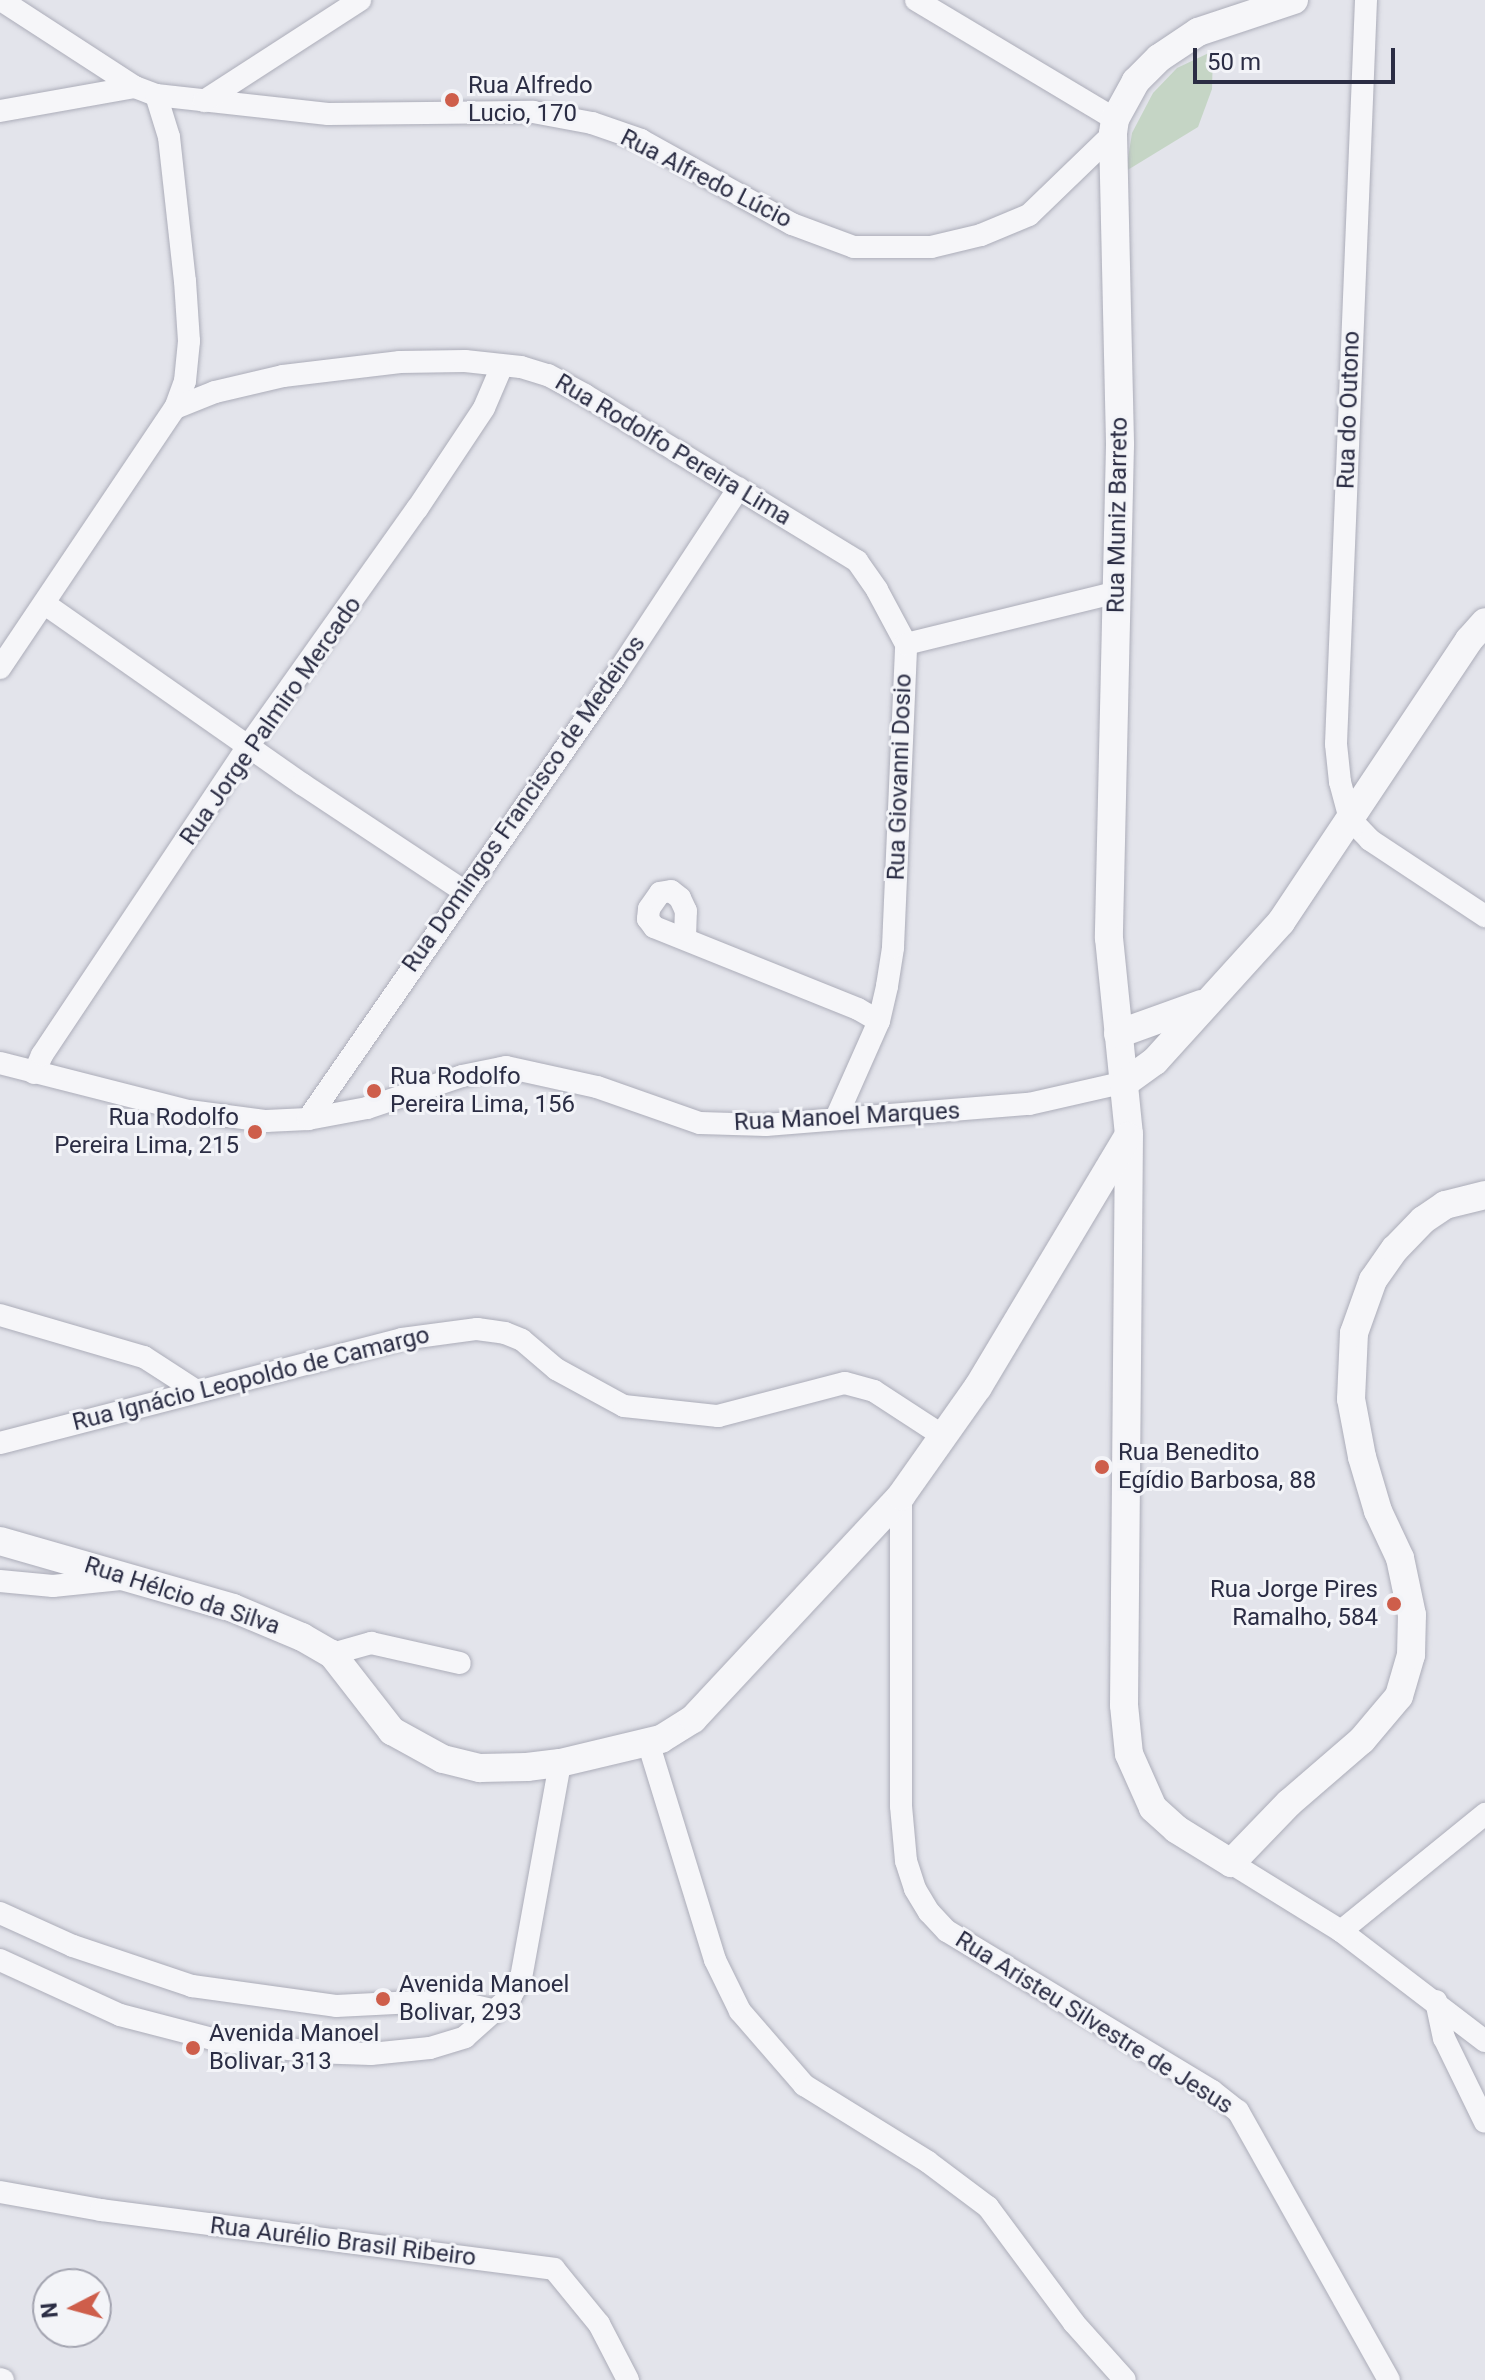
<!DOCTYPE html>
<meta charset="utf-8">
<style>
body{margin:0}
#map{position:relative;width:1485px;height:2380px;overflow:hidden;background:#e3e4eb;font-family:Roboto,sans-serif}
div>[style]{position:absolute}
.green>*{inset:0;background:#c5d5c5}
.roads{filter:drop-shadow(0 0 2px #acadb9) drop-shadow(0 0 2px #acadb9)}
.minor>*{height:22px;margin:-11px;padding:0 11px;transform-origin:11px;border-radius:11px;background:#f6f6f9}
.tertiary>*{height:28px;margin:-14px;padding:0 14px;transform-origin:14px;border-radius:14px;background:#f6f6f9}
.dots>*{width:22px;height:22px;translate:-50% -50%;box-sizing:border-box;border:4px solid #f3f4f8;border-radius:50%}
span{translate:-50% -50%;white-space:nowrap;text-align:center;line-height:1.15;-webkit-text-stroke:6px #f3f4f8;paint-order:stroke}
.poi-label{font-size:24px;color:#2b2d44}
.left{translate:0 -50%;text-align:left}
.right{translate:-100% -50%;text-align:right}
.street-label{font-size:24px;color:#2b2d44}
.north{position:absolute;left:32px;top:2268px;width:80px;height:80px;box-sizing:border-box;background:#f3f4f8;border:2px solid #a3a4b0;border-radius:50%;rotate:264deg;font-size:22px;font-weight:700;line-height:32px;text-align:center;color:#2b2d44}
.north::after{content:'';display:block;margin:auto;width:28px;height:36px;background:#ce5e4b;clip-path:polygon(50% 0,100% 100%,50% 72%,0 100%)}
.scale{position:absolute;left:1193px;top:48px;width:202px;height:36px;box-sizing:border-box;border:4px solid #2b2d44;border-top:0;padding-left:10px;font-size:24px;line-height:28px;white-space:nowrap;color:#2b2d44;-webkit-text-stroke:6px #f3f4f8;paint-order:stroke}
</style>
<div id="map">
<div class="green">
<div style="clip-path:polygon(1213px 51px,1212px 89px,1198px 127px,1126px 171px,1132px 133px,1153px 93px,1177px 68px)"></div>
</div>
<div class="roads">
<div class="minor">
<div style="left:1px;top:0;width:160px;rotate:33deg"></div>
<div style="left:135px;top:87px;width:22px;rotate:21deg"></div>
<div style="left:156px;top:95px;width:173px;rotate:6.3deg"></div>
<div style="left:328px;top:114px;width:205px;rotate:-0.6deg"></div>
<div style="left:533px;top:112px;width:60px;rotate:10.6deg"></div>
<div style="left:592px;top:123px;width:52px;rotate:19.1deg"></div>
<div style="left:641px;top:140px;width:173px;rotate:29.1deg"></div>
<div style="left:792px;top:224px;width:66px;rotate:20.4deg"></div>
<div style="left:854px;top:247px;width:77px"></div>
<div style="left:931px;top:247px;width:51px;rotate:-13.5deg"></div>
<div style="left:981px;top:235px;width:52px;rotate:-22.6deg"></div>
<div style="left:1029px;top:215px;width:117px;rotate:-44deg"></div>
<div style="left:916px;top:0;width:232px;rotate:30.9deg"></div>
<div style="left:1366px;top:0;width:745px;rotate:92.31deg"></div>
<div style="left:1336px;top:744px;width:38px;rotate:84deg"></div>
<div style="left:1340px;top:782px;width:38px;rotate:75deg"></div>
<div style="left:1350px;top:819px;width:29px;rotate:46deg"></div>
<div style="left:1370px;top:840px;width:138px;rotate:33.5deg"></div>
<div style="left:156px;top:95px;width:44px;rotate:72.8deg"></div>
<div style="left:169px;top:137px;width:145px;rotate:83.7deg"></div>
<div style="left:185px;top:281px;width:60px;rotate:86.2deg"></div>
<div style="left:189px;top:341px;width:40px;rotate:95.7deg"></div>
<div style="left:185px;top:381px;width:29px;rotate:110deg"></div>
<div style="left:204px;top:101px;width:186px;rotate:-32.9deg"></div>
<div style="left:0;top:111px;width:137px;rotate:-10.1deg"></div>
<div style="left:45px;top:604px;width:314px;rotate:35deg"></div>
<div style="left:302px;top:784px;width:196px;rotate:33.5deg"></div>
<div style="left:0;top:668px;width:313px;rotate:-56.1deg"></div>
<div style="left:175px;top:408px;width:43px;rotate:-21.8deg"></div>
<div style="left:215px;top:392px;width:70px;rotate:-13.2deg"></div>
<div style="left:283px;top:376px;width:118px;rotate:-6.8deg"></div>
<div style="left:400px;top:362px;width:65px;rotate:-0.9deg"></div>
<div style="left:465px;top:361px;width:56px;rotate:6.1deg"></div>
<div style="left:521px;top:367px;width:28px;rotate:17deg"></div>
<div style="left:548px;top:375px;width:42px;rotate:28.4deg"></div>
<div style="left:585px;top:395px;width:319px;rotate:31.4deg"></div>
<div style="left:857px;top:561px;width:35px;rotate:55deg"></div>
<div style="left:877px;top:590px;width:61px;rotate:61.8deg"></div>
<div style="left:685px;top:937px;width:26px;rotate:-88deg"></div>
<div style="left:686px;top:911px;width:14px;rotate:-115deg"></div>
<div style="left:680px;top:898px;width:11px;rotate:-142deg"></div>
<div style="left:671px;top:891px;width:11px;rotate:170deg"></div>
<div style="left:660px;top:893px;width:19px;rotate:125deg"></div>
<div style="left:649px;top:909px;width:10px;rotate:96deg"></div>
<div style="left:648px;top:919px;width:10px;rotate:53deg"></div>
<div style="left:654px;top:927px;width:220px;rotate:21.9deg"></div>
<div style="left:858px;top:1009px;width:24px;rotate:30deg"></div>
<div style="left:0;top:1063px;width:195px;rotate:14.3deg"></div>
<div style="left:189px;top:1111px;width:78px;rotate:7.4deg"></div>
<div style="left:266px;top:1121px;width:42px;rotate:-2.7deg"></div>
<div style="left:308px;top:1119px;width:60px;rotate:-10.6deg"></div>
<div style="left:367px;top:1108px;width:100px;rotate:-18.6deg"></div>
<div style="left:462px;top:1076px;width:45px;rotate:-11.6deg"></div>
<div style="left:506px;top:1067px;width:93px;rotate:12.4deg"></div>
<div style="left:597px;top:1087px;width:109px;rotate:19.3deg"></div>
<div style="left:700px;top:1123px;width:66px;rotate:1.7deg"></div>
<div style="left:766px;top:1125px;width:264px;rotate:-4.6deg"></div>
<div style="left:1029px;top:1104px;width:99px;rotate:-12.8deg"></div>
<div style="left:34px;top:1073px;width:20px;rotate:-66deg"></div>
<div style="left:42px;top:1055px;width:373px;rotate:-56.3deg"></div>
<div style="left:249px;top:745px;width:290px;rotate:-54.6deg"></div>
<div style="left:417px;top:509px;width:121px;rotate:-56.4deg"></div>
<div style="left:484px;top:408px;width:46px;rotate:-66.8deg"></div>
<div style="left:836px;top:1118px;width:106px;rotate:-66.1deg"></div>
<div style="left:879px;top:1021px;width:36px;rotate:-77deg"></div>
<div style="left:887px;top:986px;width:39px;rotate:-81deg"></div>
<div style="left:893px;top:947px;width:303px;rotate:-87.5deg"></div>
<div style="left:906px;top:644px;width:218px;rotate:-13.8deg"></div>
<div style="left:308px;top:1119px;width:537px;rotate:-55.24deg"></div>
<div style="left:614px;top:678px;width:227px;rotate:-56.7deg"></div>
<div style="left:0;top:1315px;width:150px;rotate:16.3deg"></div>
<div style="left:144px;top:1357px;width:61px;rotate:32.9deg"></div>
<div style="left:0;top:1443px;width:415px;rotate:-14.5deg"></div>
<div style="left:402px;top:1339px;width:76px;rotate:-7.6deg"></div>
<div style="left:477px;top:1329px;width:28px;rotate:8deg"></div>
<div style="left:505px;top:1333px;width:18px;rotate:22deg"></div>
<div style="left:522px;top:1340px;width:45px;rotate:40.5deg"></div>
<div style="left:556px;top:1369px;width:77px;rotate:28.6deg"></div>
<div style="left:624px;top:1406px;width:95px;rotate:6.1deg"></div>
<div style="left:718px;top:1416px;width:131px;rotate:-14.6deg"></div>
<div style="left:845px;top:1383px;width:30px;rotate:15deg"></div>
<div style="left:874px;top:1391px;width:82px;rotate:33.1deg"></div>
<div style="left:901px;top:1496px;width:310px;rotate:90deg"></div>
<div style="left:901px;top:1806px;width:55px;rotate:84.8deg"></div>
<div style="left:906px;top:1861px;width:29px;rotate:72deg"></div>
<div style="left:915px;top:1889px;width:27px;rotate:59deg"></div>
<div style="left:929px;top:1912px;width:26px;rotate:47deg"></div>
<div style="left:947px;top:1931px;width:310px;rotate:31.1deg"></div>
<div style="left:1212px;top:2091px;width:33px;rotate:38deg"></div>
<div style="left:1238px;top:2111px;width:308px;rotate:60.7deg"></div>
<div style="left:0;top:1581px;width:53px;rotate:5.4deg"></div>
<div style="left:53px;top:1586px;width:68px;rotate:-5.9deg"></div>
<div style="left:332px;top:1654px;width:41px;rotate:-15.8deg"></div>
<div style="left:371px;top:1643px;width:91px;rotate:12.7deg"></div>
<div style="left:648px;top:1742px;width:228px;rotate:72.9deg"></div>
<div style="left:715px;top:1960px;width:57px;rotate:63.9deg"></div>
<div style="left:740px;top:2011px;width:98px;rotate:49.1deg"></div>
<div style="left:804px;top:2085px;width:146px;rotate:31.8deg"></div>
<div style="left:928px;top:2162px;width:75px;rotate:36.9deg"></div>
<div style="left:988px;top:2207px;width:144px;rotate:53.4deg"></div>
<div style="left:1074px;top:2323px;width:76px;rotate:48.2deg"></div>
<div style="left:1231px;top:1863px;width:129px;rotate:31.7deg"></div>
<div style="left:1341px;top:1931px;width:181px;rotate:37.4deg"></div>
<div style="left:0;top:1913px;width:80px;rotate:24.3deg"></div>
<div style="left:73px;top:1946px;width:126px;rotate:18.6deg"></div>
<div style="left:192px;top:1986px;width:145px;rotate:7.9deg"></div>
<div style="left:336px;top:2006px;width:79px;rotate:-2.9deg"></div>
<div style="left:415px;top:2002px;width:55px;rotate:3.1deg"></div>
<div style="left:470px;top:2005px;width:27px;rotate:13deg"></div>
<div style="left:1341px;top:1931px;width:186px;rotate:-39.1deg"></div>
<div style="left:0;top:1960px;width:132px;rotate:24.6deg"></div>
<div style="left:120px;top:2015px;width:99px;rotate:14.6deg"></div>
<div style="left:216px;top:2040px;width:97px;rotate:7.1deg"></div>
<div style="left:312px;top:2052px;width:59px;rotate:1.9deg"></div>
<div style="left:371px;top:2054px;width:59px;rotate:-5.8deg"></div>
<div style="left:430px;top:2048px;width:37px;rotate:-17deg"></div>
<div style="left:465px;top:2037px;width:62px;rotate:-41.7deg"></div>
<div style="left:511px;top:1996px;width:21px;rotate:-61deg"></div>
<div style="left:521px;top:1978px;width:219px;rotate:-79.7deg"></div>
<div style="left:1436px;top:2001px;width:38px;rotate:78deg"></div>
<div style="left:1444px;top:2038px;width:93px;rotate:64deg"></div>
<div style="left:0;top:2192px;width:103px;rotate:10.1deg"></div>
<div style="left:101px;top:2210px;width:457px;rotate:7.4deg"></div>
<div style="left:554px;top:2269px;width:71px;rotate:50.7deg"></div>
<div style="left:599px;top:2324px;width:63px;rotate:62.6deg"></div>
<div style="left:0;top:2379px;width:3px;rotate:18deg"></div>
</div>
<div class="tertiary">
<div style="left:1294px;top:0;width:101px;rotate:161.6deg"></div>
<div style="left:1198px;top:32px;width:47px;rotate:146.3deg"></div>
<div style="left:1159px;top:58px;width:33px;rotate:135deg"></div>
<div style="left:1136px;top:81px;width:43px;rotate:118.9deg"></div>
<div style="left:1115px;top:119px;width:15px;rotate:98deg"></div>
<div style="left:1113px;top:134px;width:311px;rotate:88.7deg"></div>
<div style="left:1120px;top:445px;width:493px;rotate:91.3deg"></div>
<div style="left:1109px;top:938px;width:197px;rotate:84.2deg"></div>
<div style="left:1129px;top:1134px;width:571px;rotate:90.5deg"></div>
<div style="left:1124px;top:1705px;width:49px;rotate:84.2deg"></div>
<div style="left:1129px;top:1754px;width:59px;rotate:66deg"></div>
<div style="left:1153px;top:1808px;width:31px;rotate:42deg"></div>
<div style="left:1176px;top:1829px;width:65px;rotate:31.7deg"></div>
<div style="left:1231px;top:1863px;width:83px;rotate:-46deg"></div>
<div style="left:1289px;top:1803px;width:96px;rotate:-40.8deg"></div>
<div style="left:1362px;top:1740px;width:57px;rotate:-49.9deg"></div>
<div style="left:1399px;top:1696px;width:43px;rotate:-73.7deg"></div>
<div style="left:1411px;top:1655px;width:40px;rotate:-88.6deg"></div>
<div style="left:1412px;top:1615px;width:58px;rotate:-101.9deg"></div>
<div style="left:1400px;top:1558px;width:52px;rotate:-115.1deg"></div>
<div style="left:1378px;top:1511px;width:56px;rotate:-106.5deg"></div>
<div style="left:1362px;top:1457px;width:59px;rotate:-100.7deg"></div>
<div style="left:1351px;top:1399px;width:66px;rotate:-87.4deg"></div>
<div style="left:1354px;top:1333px;width:56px;rotate:-70.3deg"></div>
<div style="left:1373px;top:1280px;width:38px;rotate:-55deg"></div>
<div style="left:1395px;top:1249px;width:40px;rotate:-46deg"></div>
<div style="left:1423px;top:1220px;width:27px;rotate:-34deg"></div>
<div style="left:1445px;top:1205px;width:41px;rotate:-14deg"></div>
<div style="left:1118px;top:1034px;width:88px;rotate:-19.9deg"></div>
<div style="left:1126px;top:1082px;width:36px;rotate:-36deg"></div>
<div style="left:1155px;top:1061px;width:188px;rotate:-47.8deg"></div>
<div style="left:1281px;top:922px;width:339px;rotate:-56.3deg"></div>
<div style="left:1469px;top:640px;width:24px;rotate:-48deg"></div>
<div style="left:0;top:1541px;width:242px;rotate:16deg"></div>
<div style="left:233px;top:1608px;width:75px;rotate:22.8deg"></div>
<div style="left:302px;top:1637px;width:34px;rotate:30deg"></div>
<div style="left:332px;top:1654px;width:98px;rotate:52.1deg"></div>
<div style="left:392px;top:1731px;width:58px;rotate:28.8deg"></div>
<div style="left:443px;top:1759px;width:38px;rotate:14deg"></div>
<div style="left:480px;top:1768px;width:47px;rotate:-1.2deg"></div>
<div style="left:527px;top:1767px;width:33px;rotate:-7deg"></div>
<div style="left:560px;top:1763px;width:104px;rotate:-13.4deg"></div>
<div style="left:661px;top:1739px;width:38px;rotate:-32deg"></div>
<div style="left:693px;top:1719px;width:305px;rotate:-47deg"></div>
<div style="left:901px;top:1496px;width:133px;rotate:-54.8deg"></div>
<div style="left:978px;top:1387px;width:292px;rotate:-59.1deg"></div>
</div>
</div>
<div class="dots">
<div style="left:452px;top:100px;background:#ce5e4b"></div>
<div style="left:374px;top:1091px;background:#ce5e4b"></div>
<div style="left:255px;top:1132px;background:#ce5e4b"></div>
<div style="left:1102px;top:1467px;background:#ce5e4b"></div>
<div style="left:1394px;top:1604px;background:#ce5e4b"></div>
<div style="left:383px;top:1999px;background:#ce5e4b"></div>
<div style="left:193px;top:2048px;background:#ce5e4b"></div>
</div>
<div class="poi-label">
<span class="left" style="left:468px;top:100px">Rua Alfredo<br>Lucio, 170</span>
<span class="left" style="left:390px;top:1091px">Rua Rodolfo<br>Pereira Lima, 156</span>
<span class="right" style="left:239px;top:1132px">Rua Rodolfo<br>Pereira Lima, 215</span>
<span class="left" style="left:1118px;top:1467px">Rua Benedito<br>Egídio Barbosa, 88</span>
<span class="right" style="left:1378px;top:1604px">Rua Jorge Pires<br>Ramalho, 584</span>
<span class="left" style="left:399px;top:1999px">Avenida Manoel<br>Bolivar, 293</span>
<span class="left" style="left:209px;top:2048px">Avenida Manoel<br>Bolivar, 313</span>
</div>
<div class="street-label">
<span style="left:706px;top:179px;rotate:27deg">Rua Alfredo Lúcio</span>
<span style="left:1349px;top:410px;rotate:-88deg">Rua do Outono</span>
<span style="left:673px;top:450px;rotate:31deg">Rua Rodolfo Pereira Lima</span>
<span style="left:1118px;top:515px;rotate:-89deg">Rua Muniz Barreto</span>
<span style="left:271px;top:721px;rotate:-55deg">Rua Jorge Palmiro Mercado</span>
<span style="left:900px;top:777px;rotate:-88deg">Rua Giovanni Dosio</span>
<span style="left:524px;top:804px;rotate:-55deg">Rua Domingos Francisco de Medeiros</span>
<span style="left:847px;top:1117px;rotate:-3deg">Rua Manoel Marques</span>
<span style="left:251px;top:1379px;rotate:-14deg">Rua Ignácio Leopoldo de Camargo</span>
<span style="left:182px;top:1596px;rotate:18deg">Rua Hélcio da Silva</span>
<span style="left:1094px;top:2023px;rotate:32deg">Rua Aristeu Silvestre de Jesus</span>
<span style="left:343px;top:2242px;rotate:7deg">Rua Aurélio Brasil Ribeiro</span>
</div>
<div class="north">N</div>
<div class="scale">50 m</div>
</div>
